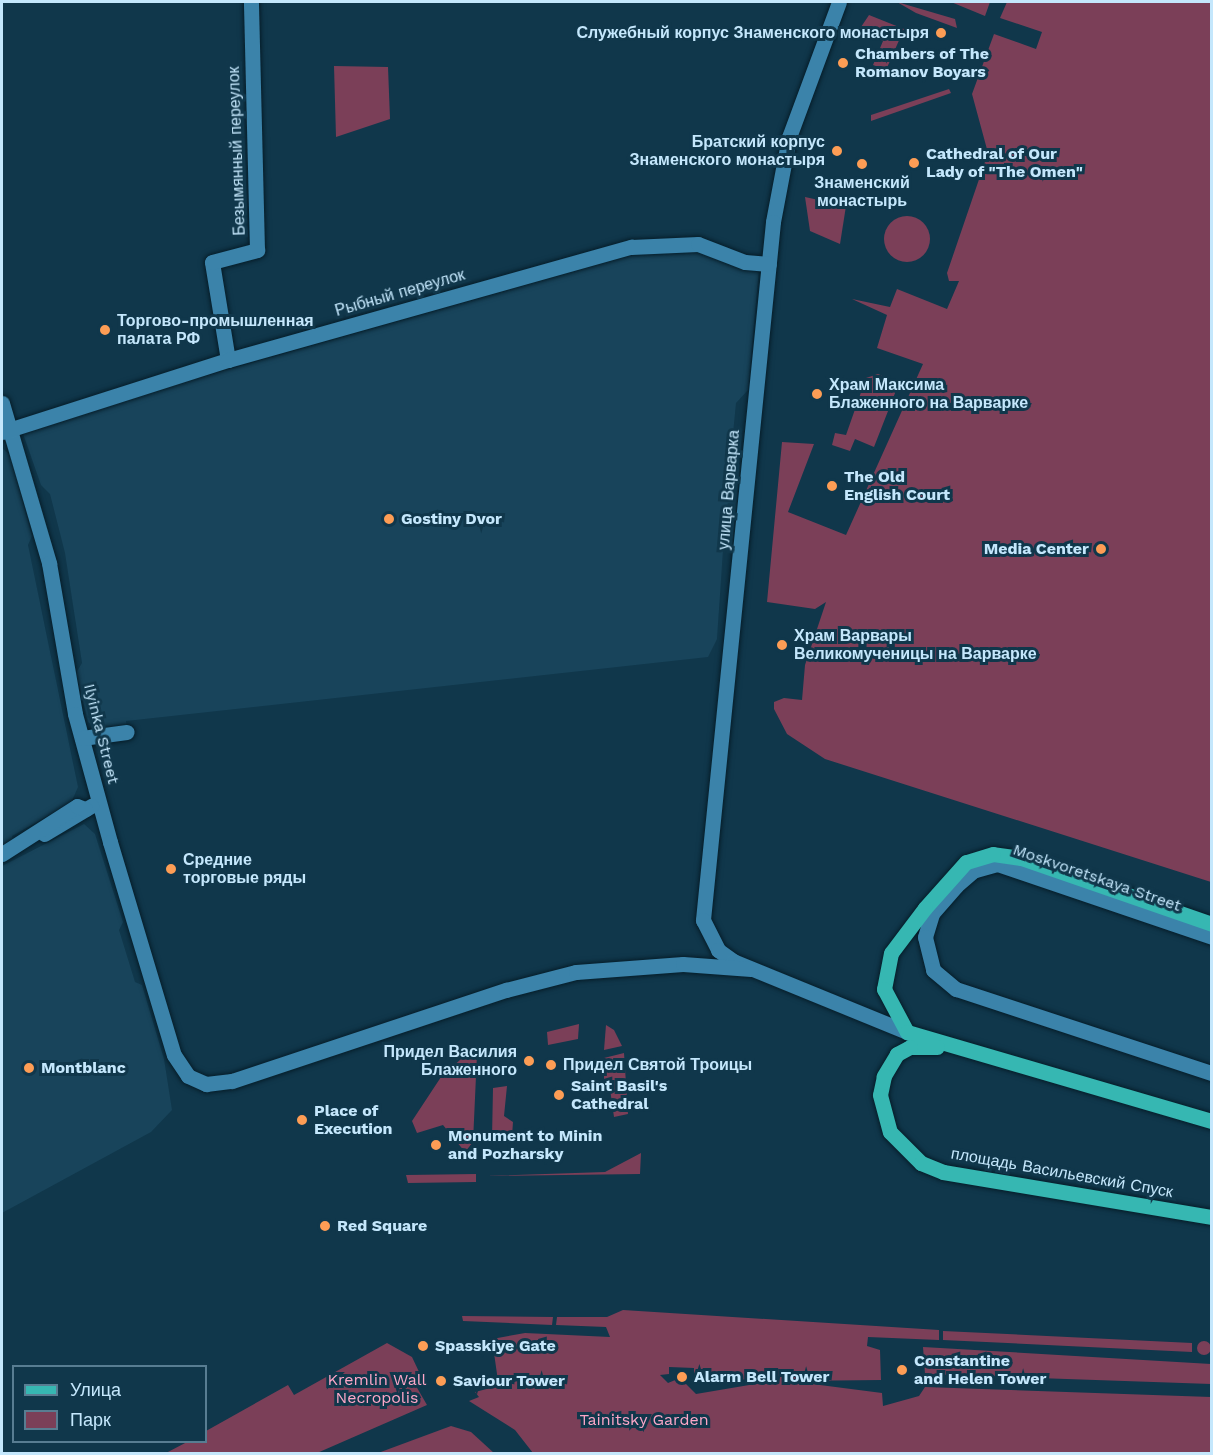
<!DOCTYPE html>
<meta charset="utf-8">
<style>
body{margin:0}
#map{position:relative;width:1213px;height:1455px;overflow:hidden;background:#10374b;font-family:"Work Sans",sans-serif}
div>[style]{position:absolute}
.built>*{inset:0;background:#18445b}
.green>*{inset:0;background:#7b3f58}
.round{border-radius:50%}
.roads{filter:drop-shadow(0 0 2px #061d29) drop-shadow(0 0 2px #061d29)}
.minor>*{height:15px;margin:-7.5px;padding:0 7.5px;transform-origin:7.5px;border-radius:7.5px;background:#3b83aa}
.major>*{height:15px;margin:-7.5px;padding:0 7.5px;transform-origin:7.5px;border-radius:7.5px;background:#36b7b2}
.dots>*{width:16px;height:16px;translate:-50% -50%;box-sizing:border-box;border:3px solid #10374b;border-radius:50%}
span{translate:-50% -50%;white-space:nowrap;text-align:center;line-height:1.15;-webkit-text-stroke:6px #10374b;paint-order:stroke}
.poi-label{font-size:16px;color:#c4e7fc;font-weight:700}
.right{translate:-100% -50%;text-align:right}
.left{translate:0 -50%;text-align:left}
.street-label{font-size:16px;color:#c4e7fc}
.park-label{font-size:16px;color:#fda7c8}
.frame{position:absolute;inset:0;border:3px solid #c4e7fc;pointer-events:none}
.legend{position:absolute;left:12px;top:1365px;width:195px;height:78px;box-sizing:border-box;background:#10374b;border:2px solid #587d92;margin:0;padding:8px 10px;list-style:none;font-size:18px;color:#c4e7fc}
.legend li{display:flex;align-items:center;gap:12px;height:30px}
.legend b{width:30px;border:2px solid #587d92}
</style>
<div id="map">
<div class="built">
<div style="clip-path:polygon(660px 247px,699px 248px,759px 269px,748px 390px,736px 403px,731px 454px,740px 465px,736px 514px,725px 520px,717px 639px,708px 657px,126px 721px,127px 727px,97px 729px,88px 722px,76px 673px,82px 663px,65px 553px,50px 494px,41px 485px,21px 428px)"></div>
<div style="clip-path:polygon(2px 448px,10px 455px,32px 536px,28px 545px,78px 787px,71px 803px,12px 836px,14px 842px,2px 849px)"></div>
<div style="clip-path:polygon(84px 824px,95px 834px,123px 922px,119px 930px,135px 982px,142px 985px,164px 1059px,172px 1110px,151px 1132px,2px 1213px,2px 866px)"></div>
</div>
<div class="green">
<div style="clip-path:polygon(897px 2px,955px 19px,957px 28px,916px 13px)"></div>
<div style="clip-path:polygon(951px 2px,990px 2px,985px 16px)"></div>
<div style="clip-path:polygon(1007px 2px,1211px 2px,1211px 882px,825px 759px,787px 734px,774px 709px,774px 702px,784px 698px,802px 700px,805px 665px,826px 602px,815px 609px,767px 602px,782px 442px,814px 444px,788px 512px,846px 535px,923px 364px,877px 348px,887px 315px,852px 299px,890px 307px,897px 289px,947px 309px,959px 281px,949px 281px,947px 273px,988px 153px,972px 94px,994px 34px,1036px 49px,1042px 32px,1000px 18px)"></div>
<div style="clip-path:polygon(869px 15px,904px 29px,886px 70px,873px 65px,883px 41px,859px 30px)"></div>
<div style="clip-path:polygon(334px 66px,388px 67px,390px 119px,336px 137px)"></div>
<div style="clip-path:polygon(949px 89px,951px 93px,871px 121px,871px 115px)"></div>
<div style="clip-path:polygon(805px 197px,846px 206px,840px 244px,810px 231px)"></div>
<div class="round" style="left:884px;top:216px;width:46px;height:46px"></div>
<div style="clip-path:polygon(878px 374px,895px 381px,897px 388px,874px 447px,855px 439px,850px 451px,832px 445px,835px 433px,846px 435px,866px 378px)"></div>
<div style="clip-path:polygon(579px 1024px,578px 1039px,548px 1045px,547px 1032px)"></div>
<div style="clip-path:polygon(606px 1025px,614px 1030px,622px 1046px,604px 1050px)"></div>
<div style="clip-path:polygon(470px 1051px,477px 1054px,473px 1142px,465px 1152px,443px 1125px,417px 1133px,412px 1121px,441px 1077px)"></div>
<div style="clip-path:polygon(624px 1053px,628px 1114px,614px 1117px,610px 1089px,604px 1084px,604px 1058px)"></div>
<div style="clip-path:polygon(507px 1086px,504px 1116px,513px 1122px,512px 1136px,492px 1137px,493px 1088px)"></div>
<div style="clip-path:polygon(641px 1153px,640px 1174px,485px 1176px,605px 1172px)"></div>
<div style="clip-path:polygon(476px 1174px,476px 1182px,408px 1183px,406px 1175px)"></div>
<div style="clip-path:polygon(evenodd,623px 1310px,939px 1330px,939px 1340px,868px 1337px,867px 1346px,880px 1350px,881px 1380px,789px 1381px,882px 1393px,883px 1406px,919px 1396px,925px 1387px,1211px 1397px,1211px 1453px,533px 1453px,515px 1430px,469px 1401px,479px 1397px,475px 1392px,522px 1380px,498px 1381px,492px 1339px,525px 1333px,610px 1337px,606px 1327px,556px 1325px,557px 1317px,607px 1317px,623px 1310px,669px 1367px,694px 1368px,694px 1377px,773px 1381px,696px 1394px,680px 1378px,668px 1383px,660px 1375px,669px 1374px,669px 1367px)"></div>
<div style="clip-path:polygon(462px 1316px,553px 1317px,552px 1325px,463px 1321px)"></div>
<div style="clip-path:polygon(943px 1331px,1192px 1343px,1192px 1352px,943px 1340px)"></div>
<div class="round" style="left:1197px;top:1341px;width:14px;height:14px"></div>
<div style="clip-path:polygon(387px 1343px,412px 1357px,421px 1376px,412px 1379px,427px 1405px,317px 1453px,166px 1453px,187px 1442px,206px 1442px,206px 1431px,288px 1385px,294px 1395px)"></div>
<div style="clip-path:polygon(923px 1347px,1211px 1364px,1211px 1384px,925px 1374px)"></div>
<div style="clip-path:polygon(451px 1426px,471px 1432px,494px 1453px,378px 1453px)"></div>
</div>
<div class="roads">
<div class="minor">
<div style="left:839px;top:2px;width:144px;rotate:110.3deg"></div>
<div style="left:789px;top:137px;width:86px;rotate:100.7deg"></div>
<div style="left:773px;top:222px;width:702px;rotate:95.73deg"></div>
<div style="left:703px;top:920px;width:34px;rotate:63deg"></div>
<div style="left:718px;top:950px;width:19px;rotate:36deg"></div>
<div style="left:733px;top:961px;width:188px;rotate:22.2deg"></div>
<div style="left:228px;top:360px;width:99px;rotate:-99.3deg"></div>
<div style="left:212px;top:262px;width:47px;rotate:-14.9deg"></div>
<div style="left:257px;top:250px;width:248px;rotate:-91.4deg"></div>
<div style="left:2px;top:403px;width:167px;rotate:73.6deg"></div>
<div style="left:49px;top:563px;width:153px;rotate:80.2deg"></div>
<div style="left:75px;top:714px;width:133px;rotate:74.7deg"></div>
<div style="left:110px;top:842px;width:222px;rotate:73.3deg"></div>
<div style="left:174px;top:1055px;width:25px;rotate:56deg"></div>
<div style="left:188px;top:1076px;width:20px;rotate:24deg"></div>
<div style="left:206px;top:1084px;width:26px;rotate:-7deg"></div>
<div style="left:232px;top:1081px;width:289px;rotate:-18.4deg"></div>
<div style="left:506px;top:990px;width:72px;rotate:-14.4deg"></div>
<div style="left:576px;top:972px;width:107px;rotate:-4.3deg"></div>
<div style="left:683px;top:964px;width:68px;rotate:4.2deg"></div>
<div style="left:2px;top:432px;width:237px;rotate:-17.7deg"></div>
<div style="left:228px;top:360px;width:419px;rotate:-15.7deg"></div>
<div style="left:631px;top:247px;width:67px;rotate:-2.6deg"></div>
<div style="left:698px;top:244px;width:50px;rotate:21deg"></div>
<div style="left:745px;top:262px;width:24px;rotate:5deg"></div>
<div style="left:82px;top:738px;width:45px;rotate:-7.6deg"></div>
<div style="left:44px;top:834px;width:55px;rotate:-30.8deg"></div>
<div style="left:2px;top:854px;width:89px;rotate:-32.6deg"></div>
<div style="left:77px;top:806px;width:9px;rotate:21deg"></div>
<div style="left:1212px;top:937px;width:227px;rotate:-161.2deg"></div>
<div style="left:997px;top:864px;width:25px;rotate:164deg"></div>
<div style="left:973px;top:871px;width:23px;rotate:139deg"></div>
<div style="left:956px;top:886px;width:37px;rotate:131deg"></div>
<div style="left:932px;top:914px;width:24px;rotate:107deg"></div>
<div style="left:925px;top:937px;width:34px;rotate:76deg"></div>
<div style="left:933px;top:970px;width:30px;rotate:40deg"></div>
<div style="left:956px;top:989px;width:269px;rotate:18.2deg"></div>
</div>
<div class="major">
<div style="left:1212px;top:924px;width:202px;rotate:-160.9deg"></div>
<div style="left:1021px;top:858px;width:28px;rotate:-172deg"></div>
<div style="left:993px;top:854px;width:28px;rotate:163deg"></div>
<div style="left:966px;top:862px;width:62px;rotate:131.7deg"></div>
<div style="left:925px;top:908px;width:56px;rotate:127.1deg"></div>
<div style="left:891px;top:953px;width:37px;rotate:101deg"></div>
<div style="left:884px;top:989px;width:49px;rotate:61.9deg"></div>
<div style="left:907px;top:1032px;width:318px;rotate:16.3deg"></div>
<div style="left:937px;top:1047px;width:27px;rotate:180deg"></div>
<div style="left:910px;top:1047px;width:15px;rotate:152deg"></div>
<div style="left:897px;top:1054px;width:26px;rotate:121deg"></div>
<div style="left:884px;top:1076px;width:19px;rotate:102deg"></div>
<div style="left:880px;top:1095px;width:38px;rotate:75deg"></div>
<div style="left:890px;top:1132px;width:44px;rotate:45deg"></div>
<div style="left:921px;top:1163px;width:24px;rotate:22deg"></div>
<div style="left:943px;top:1172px;width:273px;rotate:9.5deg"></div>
</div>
</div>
<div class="dots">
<div style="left:941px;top:33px;background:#fd9d55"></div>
<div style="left:843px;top:63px;background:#fd9d55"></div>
<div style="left:837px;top:151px;background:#fd9d55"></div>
<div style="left:914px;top:163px;background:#fd9d55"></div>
<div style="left:862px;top:164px;background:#fd9d55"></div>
<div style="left:105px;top:330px;background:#fd9d55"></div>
<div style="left:817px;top:394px;background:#fd9d55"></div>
<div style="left:832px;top:486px;background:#fd9d55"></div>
<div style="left:389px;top:519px;background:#fd9d55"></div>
<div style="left:1101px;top:549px;background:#fd9d55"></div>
<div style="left:782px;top:645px;background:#fd9d55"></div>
<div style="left:171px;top:869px;background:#fd9d55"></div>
<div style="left:529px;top:1061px;background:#fd9d55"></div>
<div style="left:551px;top:1065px;background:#fd9d55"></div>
<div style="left:29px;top:1068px;background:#fd9d55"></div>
<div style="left:559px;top:1095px;background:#fd9d55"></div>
<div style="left:302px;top:1120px;background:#fd9d55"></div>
<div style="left:436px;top:1145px;background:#fd9d55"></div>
<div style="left:325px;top:1226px;background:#fd9d55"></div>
<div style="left:423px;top:1346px;background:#fd9d55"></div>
<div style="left:902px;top:1370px;background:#fd9d55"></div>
<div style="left:682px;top:1377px;background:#fd9d55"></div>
<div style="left:441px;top:1381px;background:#fd9d55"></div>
</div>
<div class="poi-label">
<span class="right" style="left:929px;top:33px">Служебный корпус Знаменского монастыря</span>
<span class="left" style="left:855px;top:63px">Chambers of The<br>Romanov Boyars</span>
<span class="right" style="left:825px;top:151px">Братский корпус<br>Знаменского монастыря</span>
<span class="left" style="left:926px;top:163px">Cathedral of Our<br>Lady of "The Omen"</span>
<span style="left:862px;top:192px">Знаменский<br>монастырь</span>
<span class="left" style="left:117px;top:330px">Торгово-промышленная<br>палата РФ</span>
<span class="left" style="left:829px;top:394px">Храм Максима<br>Блаженного на Варварке</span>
<span class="left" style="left:844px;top:486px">The Old<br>English Court</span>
<span class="left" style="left:401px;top:519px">Gostiny Dvor</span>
<span class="right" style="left:1089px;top:549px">Media Center</span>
<span class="left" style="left:794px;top:645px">Храм Варвары<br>Великомученицы на Варварке</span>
<span class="left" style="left:183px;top:869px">Средние<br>торговые ряды</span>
<span class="right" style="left:517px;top:1061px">Придел Василия<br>Блаженного</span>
<span class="left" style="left:563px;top:1065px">Придел Святой Троицы</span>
<span class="left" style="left:41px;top:1068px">Montblanc</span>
<span class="left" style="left:571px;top:1095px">Saint Basil's<br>Cathedral</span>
<span class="left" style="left:314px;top:1120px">Place of<br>Execution</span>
<span class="left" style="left:448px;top:1145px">Monument to Minin<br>and Pozharsky</span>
<span class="left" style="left:337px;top:1226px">Red Square</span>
<span class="left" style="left:435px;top:1346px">Spasskiye Gate</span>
<span class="left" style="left:914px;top:1370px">Constantine<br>and Helen Tower</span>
<span class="left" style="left:694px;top:1377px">Alarm Bell Tower</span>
<span class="left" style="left:453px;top:1381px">Saviour Tower</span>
</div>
<div class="street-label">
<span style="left:237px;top:151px;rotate:-92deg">Безымянный переулок</span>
<span style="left:400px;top:293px;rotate:-16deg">Рыбный переулок</span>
<span style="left:729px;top:490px;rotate:-85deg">улица Варварка</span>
<span style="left:101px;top:734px;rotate:76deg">Ilyinka Street</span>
<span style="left:1097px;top:878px;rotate:19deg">Moskvoretskaya Street</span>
<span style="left:1062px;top:1173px;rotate:10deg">площадь Васильевский Спуск</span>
</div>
<div class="park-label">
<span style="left:377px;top:1389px">Kremlin Wall<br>Necropolis</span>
<span style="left:644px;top:1420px">Tainitsky Garden</span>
</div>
<div class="frame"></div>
<ul class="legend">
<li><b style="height:8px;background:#36b7b2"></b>Улица</li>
<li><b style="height:16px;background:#7b3f58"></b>Парк</li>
</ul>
</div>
